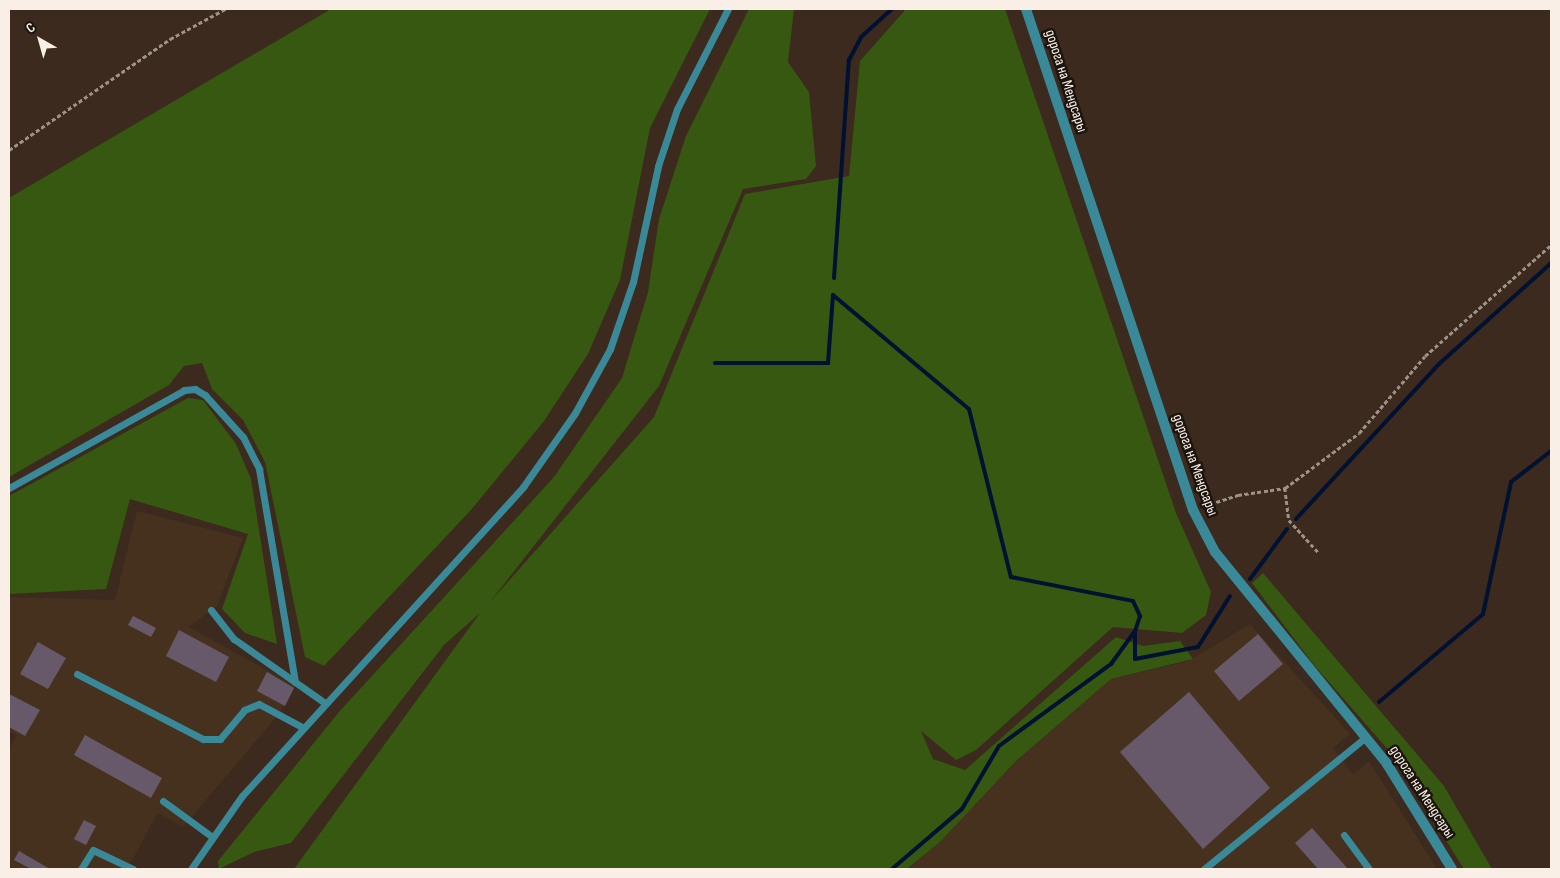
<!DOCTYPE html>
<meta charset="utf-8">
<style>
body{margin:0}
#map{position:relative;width:1560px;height:878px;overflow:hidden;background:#3b2a1d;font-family:"Sofia Sans Condensed",sans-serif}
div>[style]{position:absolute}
.built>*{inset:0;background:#46311e}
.green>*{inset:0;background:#365810}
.stream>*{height:4px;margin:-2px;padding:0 2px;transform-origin:2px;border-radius:2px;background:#001131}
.building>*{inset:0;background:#68596a}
.path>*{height:2.5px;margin-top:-1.25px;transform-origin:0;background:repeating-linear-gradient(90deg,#9e9186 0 4px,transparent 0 6.5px)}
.lane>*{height:7px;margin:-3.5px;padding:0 3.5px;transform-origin:3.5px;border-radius:3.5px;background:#398999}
.street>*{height:10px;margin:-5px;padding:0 5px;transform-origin:5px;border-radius:5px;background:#398999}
span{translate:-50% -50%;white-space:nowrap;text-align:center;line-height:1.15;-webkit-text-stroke:5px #1c150f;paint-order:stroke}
.street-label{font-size:15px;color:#faefe6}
.frame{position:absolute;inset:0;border:10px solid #faefe6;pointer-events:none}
.north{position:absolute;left:15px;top:15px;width:50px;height:50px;-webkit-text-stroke:4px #1c150f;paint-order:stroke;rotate:322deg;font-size:14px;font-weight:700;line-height:20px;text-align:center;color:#faefe6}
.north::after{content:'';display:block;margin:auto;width:18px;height:22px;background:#faefe6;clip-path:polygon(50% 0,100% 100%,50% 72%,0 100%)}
</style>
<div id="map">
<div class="built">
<div style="clip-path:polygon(137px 511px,243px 538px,217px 606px,189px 627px,295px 686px,279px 714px,183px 827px,158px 813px,127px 869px,9px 869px,9px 749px,17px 735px,9px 731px,9px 597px,115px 600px)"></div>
<div style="clip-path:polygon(1250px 624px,1350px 734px,1333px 748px,1353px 775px,1369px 761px,1437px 869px,908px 869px,938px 844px,1016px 761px,1111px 679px,1189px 661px)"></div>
</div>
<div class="green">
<div style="clip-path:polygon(331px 9px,710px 9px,650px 128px,620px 280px,588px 354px,544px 421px,471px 510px,324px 666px,305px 657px,265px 462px,243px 420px,212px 389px,202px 363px,184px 366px,169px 385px,9px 477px,9px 198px)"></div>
<div style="clip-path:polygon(749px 9px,794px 9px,788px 62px,809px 92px,816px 166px,806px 179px,743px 189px,659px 386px,490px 602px,654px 417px,745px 194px,849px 176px,860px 61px,906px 9px,1005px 9px,1176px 513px,1211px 592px,1206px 615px,1182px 633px,1113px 627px,976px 750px,956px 760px,921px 731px,933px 759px,965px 770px,1116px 637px,1143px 646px,1180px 641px,1193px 659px,1111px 679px,1016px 761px,940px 842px,907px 869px,294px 869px,480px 613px,444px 645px,291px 843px,254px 852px,219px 869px,218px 861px,339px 712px,554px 477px,622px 378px,648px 292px,659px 219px,686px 136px)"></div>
<div style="clip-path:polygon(188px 398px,203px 400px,236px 444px,251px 479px,277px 644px,245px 633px,222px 609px,248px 534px,130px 499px,106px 589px,9px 594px,9px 496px)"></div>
<div style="clip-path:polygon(1263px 573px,1444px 786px,1492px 869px,1464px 869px,1391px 753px,1314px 665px,1252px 583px)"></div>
</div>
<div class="stream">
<div style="left:834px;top:278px;width:219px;rotate:-86.1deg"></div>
<div style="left:849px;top:60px;width:26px;rotate:-62deg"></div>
<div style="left:861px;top:37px;width:42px;rotate:-42.1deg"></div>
<div style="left:833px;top:295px;width:177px;rotate:40deg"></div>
<div style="left:969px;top:409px;width:173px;rotate:76deg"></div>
<div style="left:1011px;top:577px;width:124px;rotate:11.1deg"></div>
<div style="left:1133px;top:601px;width:17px;rotate:65deg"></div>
<div style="left:1140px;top:616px;width:16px;rotate:108deg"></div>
<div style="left:715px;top:363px;width:113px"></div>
<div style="left:828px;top:363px;width:68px;rotate:-85.8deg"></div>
<div style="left:1296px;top:519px;width:211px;rotate:-47.3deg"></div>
<div style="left:1439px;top:364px;width:151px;rotate:-42deg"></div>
<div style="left:1250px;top:579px;width:62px;rotate:-53.5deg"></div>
<div style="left:1379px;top:702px;width:136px;rotate:-40.2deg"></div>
<div style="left:1483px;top:614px;width:135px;rotate:-78deg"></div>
<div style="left:1511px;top:482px;width:51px;rotate:-37.8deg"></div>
<div style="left:892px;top:869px;width:92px;rotate:-40.6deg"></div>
<div style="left:962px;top:809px;width:73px;rotate:-59.6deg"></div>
<div style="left:999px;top:746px;width:139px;rotate:-36.2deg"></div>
<div style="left:1111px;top:664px;width:41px;rotate:-54deg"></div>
<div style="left:1135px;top:631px;width:28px;rotate:90deg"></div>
<div style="left:1135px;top:659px;width:64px;rotate:-10.8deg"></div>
<div style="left:1198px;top:647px;width:60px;rotate:-57.9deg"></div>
</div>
<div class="building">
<div style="clip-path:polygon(133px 616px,156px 628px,151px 637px,128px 625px)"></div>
<div style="clip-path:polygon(179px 630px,229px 657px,216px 682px,166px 656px)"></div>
<div style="clip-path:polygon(1258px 634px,1283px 664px,1239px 701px,1214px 671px)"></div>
<div style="clip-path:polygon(38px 642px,66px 658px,48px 689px,20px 674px)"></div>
<div style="clip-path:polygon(267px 672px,294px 688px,285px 706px,257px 691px)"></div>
<div style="clip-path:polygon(1189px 692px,1270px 788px,1203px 849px,1120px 752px)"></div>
<div style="clip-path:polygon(9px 694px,40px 710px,25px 736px,9px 727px)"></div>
<div style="clip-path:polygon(85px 735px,162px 778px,151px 798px,74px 755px)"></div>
<div style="clip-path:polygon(84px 820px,96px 826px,86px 845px,74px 839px)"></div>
<div style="clip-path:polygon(1312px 828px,1348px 869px,1318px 869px,1295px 843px)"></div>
<div style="clip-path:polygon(19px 851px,50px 869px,31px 869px,14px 860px)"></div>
</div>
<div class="path">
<div style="left:9px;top:150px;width:196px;rotate:-34.6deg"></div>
<div style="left:170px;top:39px;width:63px;rotate:-28.6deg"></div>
<div style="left:1285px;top:488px;width:32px;rotate:83deg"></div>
<div style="left:1289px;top:520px;width:43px;rotate:47.8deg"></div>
<div style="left:1204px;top:506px;width:36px;rotate:-18deg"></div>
<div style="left:1238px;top:495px;width:48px;rotate:-8.5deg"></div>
<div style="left:1285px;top:488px;width:92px;rotate:-36.6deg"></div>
<div style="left:1359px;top:433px;width:101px;rotate:-49.4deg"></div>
<div style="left:1425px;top:356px;width:168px;rotate:-41.4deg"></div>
</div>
<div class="lane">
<div style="left:9px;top:488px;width:201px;rotate:-29.2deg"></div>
<div style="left:184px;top:390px;width:11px;rotate:-5deg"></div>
<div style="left:195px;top:389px;width:12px;rotate:31deg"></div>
<div style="left:205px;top:395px;width:57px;rotate:47.9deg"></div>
<div style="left:243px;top:437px;width:36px;rotate:63deg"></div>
<div style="left:259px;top:469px;width:216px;rotate:80.4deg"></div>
<div style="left:211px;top:610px;width:37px;rotate:52deg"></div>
<div style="left:234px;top:639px;width:111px;rotate:35.1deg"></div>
<div style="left:77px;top:674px;width:142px;rotate:27.3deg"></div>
<div style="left:203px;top:739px;width:17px"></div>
<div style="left:220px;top:739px;width:38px;rotate:-50deg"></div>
<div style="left:244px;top:710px;width:16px;rotate:-22deg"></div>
<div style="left:259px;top:704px;width:49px;rotate:28.1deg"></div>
<div style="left:163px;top:801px;width:59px;rotate:36.1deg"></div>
<div style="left:1344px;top:835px;width:42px;rotate:53.7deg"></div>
<div style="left:81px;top:869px;width:22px;rotate:-58deg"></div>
<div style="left:93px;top:850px;width:44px;rotate:25.4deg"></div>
<div style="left:191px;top:869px;width:89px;rotate:-55.1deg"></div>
<div style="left:242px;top:796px;width:418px;rotate:-47.7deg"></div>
<div style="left:523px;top:487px;width:90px;rotate:-54.9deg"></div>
<div style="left:575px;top:413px;width:73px;rotate:-61.3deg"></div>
<div style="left:610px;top:349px;width:71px;rotate:-71.1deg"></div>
<div style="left:633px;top:282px;width:119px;rotate:-77.8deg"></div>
<div style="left:658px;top:166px;width:60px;rotate:-71.6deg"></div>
<div style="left:677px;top:109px;width:112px;rotate:-63deg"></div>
<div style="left:1204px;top:869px;width:209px;rotate:-39.2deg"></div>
</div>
<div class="street">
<div style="left:1026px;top:9px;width:528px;rotate:71.57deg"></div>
<div style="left:1193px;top:510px;width:47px;rotate:62.4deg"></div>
<div style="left:1215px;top:552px;width:273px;rotate:50.9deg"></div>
<div style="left:1387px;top:764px;width:123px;rotate:58.2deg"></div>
</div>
<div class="street-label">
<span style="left:1066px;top:81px;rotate:72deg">дорога на Мендсары</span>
<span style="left:1195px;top:465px;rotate:70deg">дорога на Мендсары</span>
<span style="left:1422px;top:792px;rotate:57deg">дорога на Мендсары</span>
</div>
<div class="frame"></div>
<div class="north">С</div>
</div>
